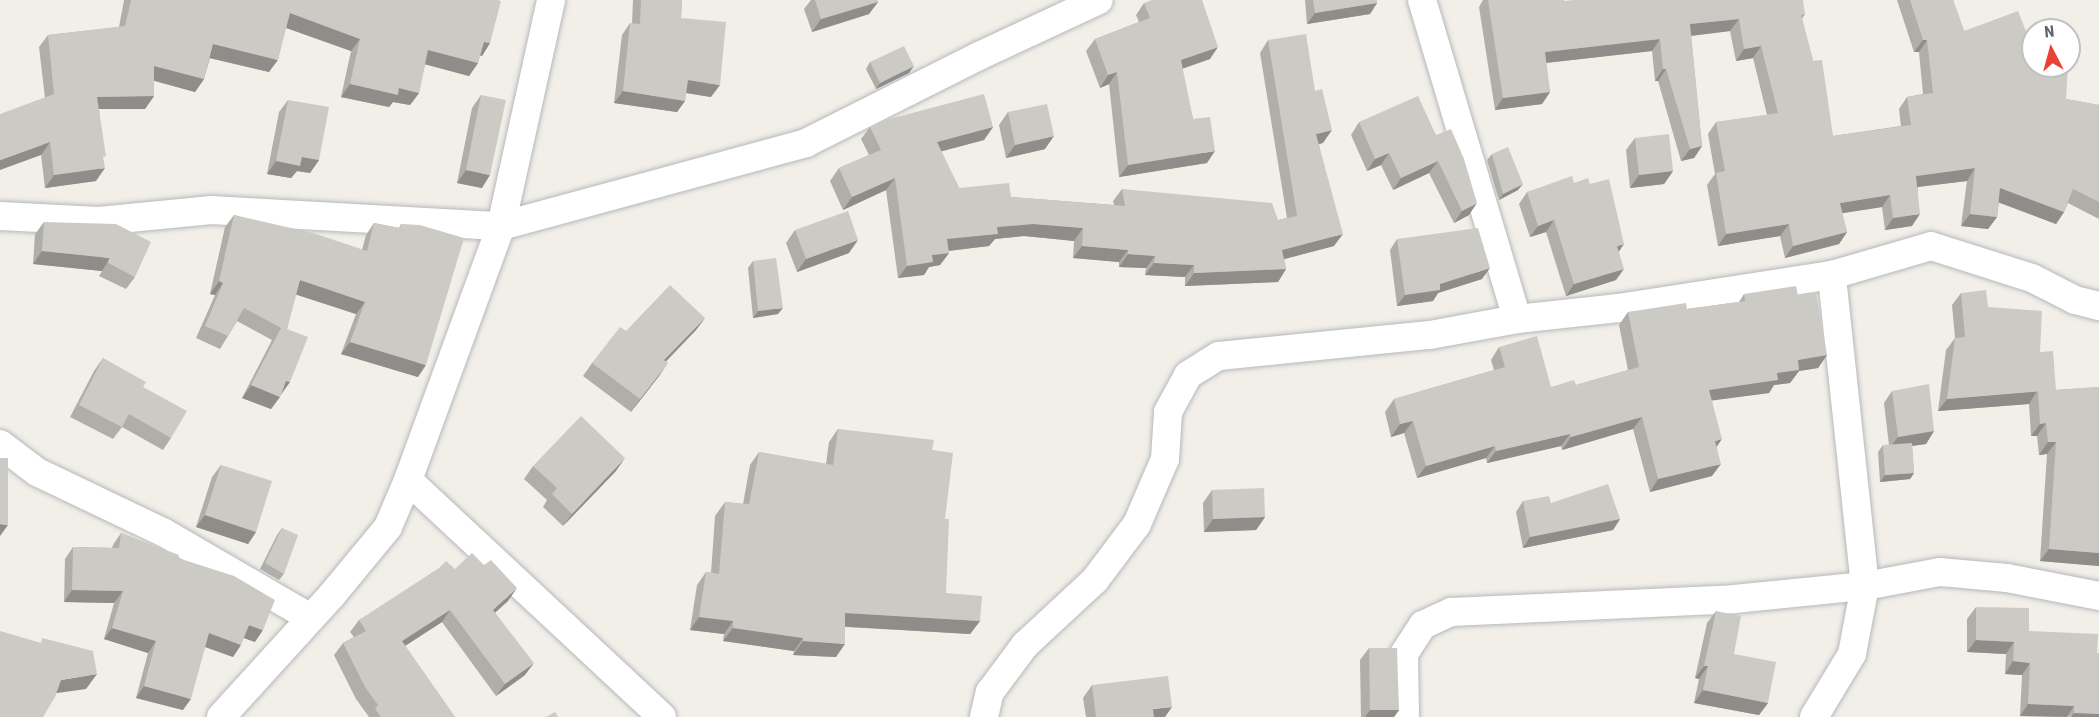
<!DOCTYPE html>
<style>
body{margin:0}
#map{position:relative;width:2099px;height:717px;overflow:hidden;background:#f1efe8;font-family:"Roboto Condensed",sans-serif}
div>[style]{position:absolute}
.roads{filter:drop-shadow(0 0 2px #b5b8bc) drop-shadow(0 0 2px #b5b8bc)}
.street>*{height:28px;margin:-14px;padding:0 14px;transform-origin:14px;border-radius:14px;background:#fff}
.wall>*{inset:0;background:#afaea9}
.shaded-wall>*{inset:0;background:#8f8d8a}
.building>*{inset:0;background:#cccac5}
span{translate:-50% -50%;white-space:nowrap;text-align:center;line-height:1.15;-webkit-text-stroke:5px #fff;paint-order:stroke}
.north{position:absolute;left:2021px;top:18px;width:60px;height:60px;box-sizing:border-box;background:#fff;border:2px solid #bfc1c3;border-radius:50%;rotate:354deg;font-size:16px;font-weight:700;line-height:24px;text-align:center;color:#5f6368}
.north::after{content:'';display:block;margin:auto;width:21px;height:27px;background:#ea4335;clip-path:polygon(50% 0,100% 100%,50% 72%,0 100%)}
</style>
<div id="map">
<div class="roads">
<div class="street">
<div style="left:1422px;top:0;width:333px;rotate:73.4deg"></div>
<div style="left:0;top:216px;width:99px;rotate:2.9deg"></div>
<div style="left:99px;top:221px;width:113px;rotate:-5.6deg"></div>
<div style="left:211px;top:210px;width:290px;rotate:3.2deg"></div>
<div style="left:501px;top:226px;width:316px;rotate:-15.2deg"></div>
<div style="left:806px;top:143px;width:194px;rotate:-26.7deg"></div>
<div style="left:979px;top:56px;width:132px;rotate:-25deg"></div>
<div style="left:0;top:444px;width:46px;rotate:37.1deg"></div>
<div style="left:37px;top:472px;width:140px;rotate:25.5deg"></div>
<div style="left:163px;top:532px;width:169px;rotate:30.2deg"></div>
<div style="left:408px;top:480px;width:347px;rotate:43deg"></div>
<div style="left:221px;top:717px;width:165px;rotate:-47.7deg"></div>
<div style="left:332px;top:595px;width:88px;rotate:-50.5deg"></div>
<div style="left:388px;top:527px;width:51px;rotate:-66.9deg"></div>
<div style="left:408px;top:480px;width:270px;rotate:-69.9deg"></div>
<div style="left:501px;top:226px;width:231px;rotate:-77.5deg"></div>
<div style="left:984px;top:717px;width:26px;rotate:-77deg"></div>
<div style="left:990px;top:692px;width:59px;rotate:-53.3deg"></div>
<div style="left:1025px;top:645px;width:96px;rotate:-42.9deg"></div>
<div style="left:1095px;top:580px;width:70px;rotate:-53.1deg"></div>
<div style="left:1137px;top:524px;width:71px;rotate:-66.7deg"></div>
<div style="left:1165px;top:459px;width:47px;rotate:-86.3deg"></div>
<div style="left:1168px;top:412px;width:42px;rotate:-61.6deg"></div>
<div style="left:1188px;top:375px;width:36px;rotate:-32deg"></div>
<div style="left:1219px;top:356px;width:212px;rotate:-5.7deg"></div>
<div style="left:1430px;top:335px;width:88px;rotate:-10.4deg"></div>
<div style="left:1517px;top:319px;width:102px;rotate:-6.2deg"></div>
<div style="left:1618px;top:308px;width:217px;rotate:-8.8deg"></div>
<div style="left:1832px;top:275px;width:103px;rotate:-16.3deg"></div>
<div style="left:1931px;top:246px;width:106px;rotate:17.6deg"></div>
<div style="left:2032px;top:278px;width:48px;rotate:27.1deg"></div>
<div style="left:2075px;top:300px;width:25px;rotate:14deg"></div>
<div style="left:1405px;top:717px;width:63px;rotate:-90.9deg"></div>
<div style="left:1404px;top:654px;width:35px;rotate:-57deg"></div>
<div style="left:1423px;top:625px;width:31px;rotate:-25deg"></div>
<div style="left:1451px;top:612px;width:283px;rotate:-2.6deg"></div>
<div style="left:1734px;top:599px;width:132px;rotate:-5.7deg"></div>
<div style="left:1865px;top:586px;width:76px;rotate:-10.6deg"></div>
<div style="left:1940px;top:572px;width:67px;rotate:5.1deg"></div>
<div style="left:2007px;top:578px;width:94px;rotate:11.1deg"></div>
<div style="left:1814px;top:717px;width:74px;rotate:-58.9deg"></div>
<div style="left:1852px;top:654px;width:69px;rotate:-79.2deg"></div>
<div style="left:1865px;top:586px;width:313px;rotate:-96.1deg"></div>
</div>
</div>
<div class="wall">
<div style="clip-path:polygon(124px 0,497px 0,490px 43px,482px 56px,480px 55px,478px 63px,469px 76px,425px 64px,419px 93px,410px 105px,393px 102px,389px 107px,341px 97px,351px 51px,286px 28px,269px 72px,210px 58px,204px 79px,195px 92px,154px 81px,154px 96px,145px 109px,99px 109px,103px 160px,96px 181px,45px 188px,41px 155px,45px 98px,39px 47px,48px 35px,119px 27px)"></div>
<div style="clip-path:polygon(633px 0,682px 0,681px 18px,711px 97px,686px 93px,685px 101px,677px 112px,614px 103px,622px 35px,630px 23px,632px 24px)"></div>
<div style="clip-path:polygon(811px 0,877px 0,878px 2px,869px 14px,812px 32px,804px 9px)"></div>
<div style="clip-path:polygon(1305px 0,1377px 0,1377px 3px,1370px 14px,1307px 24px)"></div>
<div style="clip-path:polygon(1483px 0,1564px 0,1564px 1px,1805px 14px,1802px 19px,1833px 136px,1901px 126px,1899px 109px,1907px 97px,1923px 94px,1919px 52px,1914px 52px,1897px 0,1953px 0,1964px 31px,2033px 49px,2066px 99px,2099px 105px,2099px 219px,2068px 203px,2064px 212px,2056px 224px,1999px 202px,1997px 217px,1988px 229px,1961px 226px,1967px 181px,1918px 187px,1912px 226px,1885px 230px,1882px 207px,1842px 213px,1847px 232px,1839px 244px,1785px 258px,1780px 236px,1718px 246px,1707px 185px,1715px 174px,1708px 134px,1716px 122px,1767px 115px,1753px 58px,1736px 61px,1730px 31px,1691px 36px,1702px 146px,1694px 158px,1681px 161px,1658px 81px,1655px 81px,1652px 51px,1546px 63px,1550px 92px,1542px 104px,1495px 110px,1479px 7px)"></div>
<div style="clip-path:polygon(1144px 3px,1210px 59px,1182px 69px,1193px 119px,1207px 163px,1119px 177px,1109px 84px,1100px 88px,1086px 51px,1095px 39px,1139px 22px,1136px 15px)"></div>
<div style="clip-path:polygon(1268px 40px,1323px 143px,1319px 144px,1334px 246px,1284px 259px,1286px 269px,1278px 282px,1185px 286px,1185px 277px,1145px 275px,1146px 268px,1119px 267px,1119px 262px,1073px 258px,1074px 241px,1024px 236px,995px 239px,989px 246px,949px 251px,949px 253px,940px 265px,929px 267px,924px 275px,898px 278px,886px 190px,843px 210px,830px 181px,839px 168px,869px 155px,861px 139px,870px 127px,993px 127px,984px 140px,941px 151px,959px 188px,1011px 197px,1114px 205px,1113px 201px,1122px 189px,1278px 220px,1287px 218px,1260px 53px)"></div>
<div style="clip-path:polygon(870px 62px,909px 73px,876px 89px,866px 69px)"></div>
<div style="clip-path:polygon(481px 95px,482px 188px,457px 183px,472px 108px)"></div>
<div style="clip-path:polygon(288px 100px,319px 160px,310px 173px,297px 171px,291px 178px,267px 174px,279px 112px)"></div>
<div style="clip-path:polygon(1008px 112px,1045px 149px,1006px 158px,999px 125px)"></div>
<div style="clip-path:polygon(1359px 122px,1436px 135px,1469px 215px,1454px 223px,1429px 173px,1393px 190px,1381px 165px,1367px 171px,1351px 135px)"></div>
<div style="clip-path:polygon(1635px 138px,1673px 171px,1664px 184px,1630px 188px,1626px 150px)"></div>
<div style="clip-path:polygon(1492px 154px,1518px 190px,1499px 200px,1487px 160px)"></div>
<div style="clip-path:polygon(1574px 183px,1590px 184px,1619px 251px,1616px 280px,1566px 296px,1546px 232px,1530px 237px,1519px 204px,1527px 192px)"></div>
<div style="clip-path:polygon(234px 215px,362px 250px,366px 235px,374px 223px,399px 228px,401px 224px,418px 377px,341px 354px,356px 314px,296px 294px,287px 329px,290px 382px,271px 409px,242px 398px,272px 340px,237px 321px,228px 336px,220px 349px,196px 338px,215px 295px,210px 294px,225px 227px)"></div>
<div style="clip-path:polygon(44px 222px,135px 277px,126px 289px,99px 276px,102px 271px,33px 264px,35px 234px)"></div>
<div style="clip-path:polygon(795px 230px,849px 253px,797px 272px,786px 243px)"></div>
<div style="clip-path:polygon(1397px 239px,1482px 279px,1438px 293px,1433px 301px,1397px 306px,1390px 250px)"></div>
<div style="clip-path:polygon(753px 261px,778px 314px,753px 318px,748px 268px)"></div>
<div style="clip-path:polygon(1961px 293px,1988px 307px,2040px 352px,2056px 390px,2099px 387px,2099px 566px,2040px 561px,2047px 454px,2039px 455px,2037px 436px,2031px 436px,2029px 404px,1938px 411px,1946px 350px,1955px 338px,1952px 305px)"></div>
<div style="clip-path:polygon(1744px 294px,1798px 296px,1827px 355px,1818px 368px,1799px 371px,1790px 383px,1774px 385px,1769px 393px,1712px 400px,1716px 447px,1712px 476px,1650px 492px,1633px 429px,1562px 450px,1561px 446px,1487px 463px,1486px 458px,1417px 478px,1404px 433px,1391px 437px,1385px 412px,1394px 399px,1494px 370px,1491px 360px,1499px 347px,1551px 387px,1576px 385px,1628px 370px,1619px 325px,1628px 312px,1687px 309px,1739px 302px)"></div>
<div style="clip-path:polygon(705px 318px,696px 330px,666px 361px,659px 376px,631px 412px,583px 376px,592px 363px,626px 331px)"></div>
<div style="clip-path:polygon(103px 358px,143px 387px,171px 438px,163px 450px,122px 427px,113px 439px,70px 417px,94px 371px)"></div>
<div style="clip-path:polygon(1892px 391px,1934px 431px,1926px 444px,1912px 446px,1914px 473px,1910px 479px,1880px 482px,1878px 452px,1883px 445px,1889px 445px,1884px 403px)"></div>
<div style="clip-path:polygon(838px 429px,932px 450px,945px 519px,946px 593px,980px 621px,970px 634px,845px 627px,836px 657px,793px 655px,794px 651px,723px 641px,724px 634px,690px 630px,697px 585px,706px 572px,711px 573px,715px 516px,725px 502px,743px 504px,750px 465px,759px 452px,826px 464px,829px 442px)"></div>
<div style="clip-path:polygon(221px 465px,256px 532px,248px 544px,196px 527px,212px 477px)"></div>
<div style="clip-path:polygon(533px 466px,616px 471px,563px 526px,543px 507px,547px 500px,524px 479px)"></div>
<div style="clip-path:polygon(1212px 490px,1265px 517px,1256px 530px,1204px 532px,1203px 503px)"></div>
<div style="clip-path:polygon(1523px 501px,1551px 503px,1620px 519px,1613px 530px,1523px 548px,1516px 512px)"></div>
<div style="clip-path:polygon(282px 528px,284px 574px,279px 580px,260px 569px,277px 535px)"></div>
<div style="clip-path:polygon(121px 533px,178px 558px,255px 642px,244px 638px,233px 657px,205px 647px,183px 710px,136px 698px,148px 653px,104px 639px,114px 603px,64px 602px,65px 559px,73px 547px,112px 548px,113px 545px)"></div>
<div style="clip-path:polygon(455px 569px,508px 601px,495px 612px,525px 675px,496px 696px,442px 622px,405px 646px,455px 717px,369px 717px,356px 699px,334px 655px,343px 643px,354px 637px,350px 632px,359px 620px)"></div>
<div style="clip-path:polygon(1976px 607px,2029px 631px,2097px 653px,2099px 717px,2020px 716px,2022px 675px,2005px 674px,2006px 654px,1967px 652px,1967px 619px)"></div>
<div style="clip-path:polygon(1716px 611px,1734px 654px,1768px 703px,1759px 715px,1694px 703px,1699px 679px,1695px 678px,1707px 623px)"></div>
<div style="clip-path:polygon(1369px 648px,1399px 710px,1394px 717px,1361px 717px,1360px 660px)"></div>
<div style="clip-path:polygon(1092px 685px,1165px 717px,1086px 717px,1083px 698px)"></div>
</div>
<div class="shaded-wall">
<div style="clip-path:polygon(878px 2px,869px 14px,812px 32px,821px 19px)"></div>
<div style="clip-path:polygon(1377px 3px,1370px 14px,1307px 24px,1315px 13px)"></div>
<div style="clip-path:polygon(290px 13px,360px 39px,351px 51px,281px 26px)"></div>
<div style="clip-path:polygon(1739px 19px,1730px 31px,1681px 37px,1690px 24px)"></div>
<div style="clip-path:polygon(1660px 39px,1652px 51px,1536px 64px,1545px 52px)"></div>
<div style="clip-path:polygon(1923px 40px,1927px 40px,1919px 52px,1914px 52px)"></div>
<div style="clip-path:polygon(484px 42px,490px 43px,482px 56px,475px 54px)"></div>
<div style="clip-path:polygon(213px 44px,278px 60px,269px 72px,205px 57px)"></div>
<div style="clip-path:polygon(1761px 46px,1753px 58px,1736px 61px,1744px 49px)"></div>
<div style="clip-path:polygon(1218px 47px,1210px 59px,1172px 72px,1181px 60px)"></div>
<div style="clip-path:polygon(428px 50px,478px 63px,469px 76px,420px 63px)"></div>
<div style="clip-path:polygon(154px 66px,204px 79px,195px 92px,145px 78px)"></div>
<div style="clip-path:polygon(914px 66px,909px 73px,876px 89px,880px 83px)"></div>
<div style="clip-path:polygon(1663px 69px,1666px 69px,1658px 81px,1655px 81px)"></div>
<div style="clip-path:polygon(1117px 72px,1109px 84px,1100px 88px,1108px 75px)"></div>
<div style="clip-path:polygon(688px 80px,720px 85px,711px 97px,680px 92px)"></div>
<div style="clip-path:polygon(350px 84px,399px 88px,419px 93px,410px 105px,393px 102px,389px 107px,341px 97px)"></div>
<div style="clip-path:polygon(623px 91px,685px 101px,677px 112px,614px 103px)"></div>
<div style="clip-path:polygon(1550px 92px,1542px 104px,1495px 110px,1503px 98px)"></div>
<div style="clip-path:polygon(154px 96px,145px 109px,88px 109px,97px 97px)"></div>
<div style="clip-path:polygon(993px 127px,984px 140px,928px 155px,937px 142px)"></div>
<div style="clip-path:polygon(1332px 130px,1323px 143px,1307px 147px,1316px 134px)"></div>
<div style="clip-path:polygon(1054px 136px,1045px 149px,1006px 158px,1015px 145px)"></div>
<div style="clip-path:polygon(50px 142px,41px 155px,0 170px,0 160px)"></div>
<div style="clip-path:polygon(1702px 146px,1694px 158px,1681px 161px,1690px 149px)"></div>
<div style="clip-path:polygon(1215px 151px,1207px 163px,1119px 177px,1128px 165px)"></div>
<div style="clip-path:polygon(1389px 153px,1381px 165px,1367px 171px,1375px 159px)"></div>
<div style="clip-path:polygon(302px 157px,319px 160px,310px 173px,297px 171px,291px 178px,267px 174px,276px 161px)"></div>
<div style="clip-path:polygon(1438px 161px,1429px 173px,1393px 190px,1401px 178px)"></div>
<div style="clip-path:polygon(105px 168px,96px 181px,45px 188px,54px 175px)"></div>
<div style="clip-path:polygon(1975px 168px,1967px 181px,1908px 188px,1916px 176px)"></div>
<div style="clip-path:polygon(466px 170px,490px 175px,482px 188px,457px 183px)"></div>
<div style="clip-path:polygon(1673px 171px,1664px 184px,1630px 188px,1639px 175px)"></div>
<div style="clip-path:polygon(895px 178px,886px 190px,843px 210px,852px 197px)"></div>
<div style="clip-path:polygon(1523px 184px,1518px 190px,1499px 200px,1503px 194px)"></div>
<div style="clip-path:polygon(2000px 188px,2064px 212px,2056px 224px,1992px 200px)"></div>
<div style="clip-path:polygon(1890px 195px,1882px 207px,1831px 215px,1840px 203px)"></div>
<div style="clip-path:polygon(1477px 203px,1469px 215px,1454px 223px,1462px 211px)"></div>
<div style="clip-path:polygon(1920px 214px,1912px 226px,1885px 230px,1893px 218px)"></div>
<div style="clip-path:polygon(1970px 214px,1997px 217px,1988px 229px,1961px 226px)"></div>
<div style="clip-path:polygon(1554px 220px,1546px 232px,1530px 237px,1538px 226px)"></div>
<div style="clip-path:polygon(1033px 224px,1083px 228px,1074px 241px,1024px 236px,995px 239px,989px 246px,938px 252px,947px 239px,997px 227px)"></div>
<div style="clip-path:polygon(1789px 224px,1780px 236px,1718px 246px,1726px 234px)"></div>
<div style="clip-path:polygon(1847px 232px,1839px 244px,1785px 258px,1793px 246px)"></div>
<div style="clip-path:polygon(1343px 234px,1334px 246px,1273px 262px,1282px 250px)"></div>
<div style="clip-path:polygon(858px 240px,849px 253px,797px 272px,806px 259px)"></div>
<div style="clip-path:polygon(1624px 244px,1616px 256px,1617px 246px)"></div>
<div style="clip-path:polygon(1082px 246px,1128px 250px,1119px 262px,1073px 258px)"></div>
<div style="clip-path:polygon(42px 251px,110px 258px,102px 271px,33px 264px)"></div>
<div style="clip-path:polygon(949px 253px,940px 265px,929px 267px,924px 275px,898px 278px,907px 266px,932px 255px)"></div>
<div style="clip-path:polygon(1128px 254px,1155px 256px,1146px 268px,1119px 267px)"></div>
<div style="clip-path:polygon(1154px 263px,1194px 265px,1185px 277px,1145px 275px)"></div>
<div style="clip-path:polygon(1490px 268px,1482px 279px,1438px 293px,1433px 301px,1397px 306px,1405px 295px)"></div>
<div style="clip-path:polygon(1286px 269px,1278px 282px,1185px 286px,1194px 273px)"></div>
<div style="clip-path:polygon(1624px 269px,1616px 280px,1566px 296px,1574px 284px)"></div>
<div style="clip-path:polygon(300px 280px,365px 302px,356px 314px,291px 293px)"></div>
<div style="clip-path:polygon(219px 281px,223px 283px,215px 295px,210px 294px)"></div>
<div style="clip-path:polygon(783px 308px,778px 314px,753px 318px,758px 311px)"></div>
<div style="clip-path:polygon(705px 318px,696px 330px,655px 373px,664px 360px)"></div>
<div style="clip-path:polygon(350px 342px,426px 365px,418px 377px,341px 354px)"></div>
<div style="clip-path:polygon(1827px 355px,1818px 368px,1799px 371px,1790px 383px,1774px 385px,1769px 393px,1701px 402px,1709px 390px,1777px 373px,1798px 360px)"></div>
<div style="clip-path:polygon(668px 363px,659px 376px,631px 412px,640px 399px)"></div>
<div style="clip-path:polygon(286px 381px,290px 382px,281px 394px)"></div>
<div style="clip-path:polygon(251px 385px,280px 397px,271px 409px,242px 398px)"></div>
<div style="clip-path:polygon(2037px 391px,2029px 404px,1938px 411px,1947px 399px)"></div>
<div style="clip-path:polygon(1642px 417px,1633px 429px,1562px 450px,1571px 437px)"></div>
<div style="clip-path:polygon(1413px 421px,1404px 433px,1391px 437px,1400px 424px)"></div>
<div style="clip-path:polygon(2046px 423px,2037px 436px,2031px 436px,2040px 424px)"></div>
<div style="clip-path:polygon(1934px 431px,1926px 444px,1889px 449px,1898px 437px)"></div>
<div style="clip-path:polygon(1570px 434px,1561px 446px,1487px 463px,1496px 451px)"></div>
<div style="clip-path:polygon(1722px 439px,1713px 452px,1715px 441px)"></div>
<div style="clip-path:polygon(2048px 442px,2056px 442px,2047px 454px,2039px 455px)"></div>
<div style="clip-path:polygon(1495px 446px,1486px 458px,1417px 478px,1426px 466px)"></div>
<div style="clip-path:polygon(625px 458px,616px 471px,563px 526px,572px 514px)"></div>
<div style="clip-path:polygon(1721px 464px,1712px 476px,1650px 492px,1658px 479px)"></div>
<div style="clip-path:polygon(1914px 473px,1910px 479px,1880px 482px,1885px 475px)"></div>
<div style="clip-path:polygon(205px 515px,256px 532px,248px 544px,196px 527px)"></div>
<div style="clip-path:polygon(1265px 517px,1256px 530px,1204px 532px,1213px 519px)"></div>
<div style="clip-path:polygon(1620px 519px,1613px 530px,1523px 548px,1530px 537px)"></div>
<div style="clip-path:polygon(0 524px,8px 525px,0 536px)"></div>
<div style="clip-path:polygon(2049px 549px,2099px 553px,2099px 566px,2040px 561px)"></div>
<div style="clip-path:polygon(517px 588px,508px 601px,485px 622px,493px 610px)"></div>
<div style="clip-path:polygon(72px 590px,123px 591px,114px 603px,64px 602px)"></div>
<div style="clip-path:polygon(450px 610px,442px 622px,394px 653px,402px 641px)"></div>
<div style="clip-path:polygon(845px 613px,980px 621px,970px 634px,836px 626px)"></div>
<div style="clip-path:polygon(699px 617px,733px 621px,724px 634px,690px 630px)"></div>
<div style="clip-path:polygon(249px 625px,263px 630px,255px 642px,241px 637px)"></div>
<div style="clip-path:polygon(112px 628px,156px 641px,148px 653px,104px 639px)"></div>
<div style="clip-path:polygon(733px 628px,803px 638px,794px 651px,723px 641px)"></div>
<div style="clip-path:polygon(209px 633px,241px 645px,233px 657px,200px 645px)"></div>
<div style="clip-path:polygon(1976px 640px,2014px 642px,2006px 654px,1967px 652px)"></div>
<div style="clip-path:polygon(803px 641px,845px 644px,836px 657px,793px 655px)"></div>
<div style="clip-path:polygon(2013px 661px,2030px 663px,2022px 675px,2005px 674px)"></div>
<div style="clip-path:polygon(534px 663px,525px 675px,496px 696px,505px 684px)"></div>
<div style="clip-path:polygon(1704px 666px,1708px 666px,1699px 679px,1695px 678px)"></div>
<div style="clip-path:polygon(97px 674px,86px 689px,50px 694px,61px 680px)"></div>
<div style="clip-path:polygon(144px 686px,191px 699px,183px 710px,136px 698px)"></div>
<div style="clip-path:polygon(1703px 690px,1768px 703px,1759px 715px,1694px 703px)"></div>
<div style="clip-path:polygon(2028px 704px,2074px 706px,2067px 717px,2020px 716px)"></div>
<div style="clip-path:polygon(1172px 707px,1165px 717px,1147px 717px,1153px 709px)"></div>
<div style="clip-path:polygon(2099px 709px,2099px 717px,2071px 717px,2074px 713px)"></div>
<div style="clip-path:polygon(1370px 710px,1399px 710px,1394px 717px,1365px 717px)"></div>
</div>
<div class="building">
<div style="clip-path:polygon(131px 0,497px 0,501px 1px,490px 43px,484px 42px,478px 63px,428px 50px,419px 93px,399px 88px,398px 95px,350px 84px,360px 39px,290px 13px,278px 60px,213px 44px,204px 79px,154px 66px,154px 96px,97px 97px,106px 156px,103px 157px,105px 168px,54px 175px,50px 142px,0 160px,0 114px,54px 94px,48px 35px,125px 26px)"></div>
<div style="clip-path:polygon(641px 0,682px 0,681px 18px,726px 22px,720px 85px,688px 80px,685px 101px,623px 91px,630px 23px,640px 24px)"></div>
<div style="clip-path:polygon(815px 0,877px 0,878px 2px,821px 19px)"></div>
<div style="clip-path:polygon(1152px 0,1202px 0,1218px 47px,1181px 60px,1193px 119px,1210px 117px,1215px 151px,1128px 165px,1117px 72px,1108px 75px,1095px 39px,1150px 18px,1144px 3px)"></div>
<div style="clip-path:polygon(1313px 0,1377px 0,1377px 3px,1315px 13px)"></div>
<div style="clip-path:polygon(1488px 0,1564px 0,1564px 1px,1574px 0,1803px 0,1805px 14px,1801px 15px,1813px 61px,1822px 60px,1833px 136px,1911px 125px,1907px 97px,1933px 93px,1927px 40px,1923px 40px,1910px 0,1953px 0,1964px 31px,2018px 11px,2033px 49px,2033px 66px,2068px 66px,2066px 99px,2099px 105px,2099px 202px,2073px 189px,2064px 212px,2000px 188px,1997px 217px,1970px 214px,1975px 168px,1916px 176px,1920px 214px,1893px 218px,1890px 195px,1840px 203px,1847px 232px,1793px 246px,1789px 224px,1726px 234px,1716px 173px,1725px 171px,1716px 122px,1778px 113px,1761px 46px,1744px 49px,1739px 19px,1690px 24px,1702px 146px,1690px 149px,1666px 69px,1663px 69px,1660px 39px,1545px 52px,1550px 92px,1503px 98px)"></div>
<div style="clip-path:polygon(1306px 34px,1315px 91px,1322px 89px,1332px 130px,1316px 134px,1343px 234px,1282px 250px,1286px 269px,1194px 273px,1194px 265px,1154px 263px,1155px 256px,1128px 254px,1128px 250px,1082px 246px,1083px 228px,1033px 224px,997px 227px,998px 234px,947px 239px,949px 253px,932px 255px,933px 262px,907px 266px,895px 178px,852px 197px,839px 168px,881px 150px,870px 127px,882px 121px,984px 94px,993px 127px,937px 142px,959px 188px,1009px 183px,1011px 197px,1125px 206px,1122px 189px,1272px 203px,1278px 220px,1297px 216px,1268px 40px)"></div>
<div style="clip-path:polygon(904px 46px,914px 66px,880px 83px,870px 62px)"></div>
<div style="clip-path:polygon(481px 95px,506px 100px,490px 175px,466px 170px)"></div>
<div style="clip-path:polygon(1418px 96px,1436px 135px,1451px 129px,1464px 159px,1477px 203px,1462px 211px,1438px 161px,1401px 178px,1389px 153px,1375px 159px,1359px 122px)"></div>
<div style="clip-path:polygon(288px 100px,329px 107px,319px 160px,302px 157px,300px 166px,276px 161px)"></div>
<div style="clip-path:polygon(1047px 104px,1054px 136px,1015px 145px,1008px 112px)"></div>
<div style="clip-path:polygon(1669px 134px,1673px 171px,1639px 175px,1635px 138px)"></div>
<div style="clip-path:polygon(1508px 147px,1523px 184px,1503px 194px,1492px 154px)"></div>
<div style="clip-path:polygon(1572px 176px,1574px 183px,1588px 178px,1590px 184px,1609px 179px,1624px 244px,1617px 246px,1624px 269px,1574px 284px,1554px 220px,1538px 226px,1527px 192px)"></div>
<div style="clip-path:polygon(848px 211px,858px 240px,806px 259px,795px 230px)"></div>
<div style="clip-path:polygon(234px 215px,313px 233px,367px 251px,374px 223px,400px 228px,401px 224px,420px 225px,464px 238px,426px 365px,350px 342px,365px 302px,300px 280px,287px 329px,308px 337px,290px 382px,286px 381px,280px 397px,251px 385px,281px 328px,244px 308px,228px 336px,205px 326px,223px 283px,219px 281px)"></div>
<div style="clip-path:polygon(44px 222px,116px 224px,151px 242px,135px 277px,108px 263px,110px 258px,42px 251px)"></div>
<div style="clip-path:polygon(1478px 228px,1490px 268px,1440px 284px,1440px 290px,1405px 295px,1397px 239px)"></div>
<div style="clip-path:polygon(776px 258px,783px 308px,758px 311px,753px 261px)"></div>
<div style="clip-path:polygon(670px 285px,705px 318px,664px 360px,668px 363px,640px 399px,592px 363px,620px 327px,626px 331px)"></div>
<div style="clip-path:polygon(1796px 286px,1798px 296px,1816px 292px,1827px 355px,1798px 360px,1799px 370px,1777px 373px,1778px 380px,1709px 390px,1722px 439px,1715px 441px,1721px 464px,1658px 479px,1642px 417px,1571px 437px,1570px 434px,1496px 451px,1495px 446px,1426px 466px,1413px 421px,1400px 424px,1394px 399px,1505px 367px,1499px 347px,1537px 336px,1551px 387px,1574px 380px,1576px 385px,1639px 367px,1628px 312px,1686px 303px,1687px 309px,1745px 301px,1744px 294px)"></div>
<div style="clip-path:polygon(1986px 290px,1988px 307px,2042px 311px,2040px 352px,2053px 351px,2056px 390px,1947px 399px,1955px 338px,1965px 337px,1961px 293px)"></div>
<div style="clip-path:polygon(103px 358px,146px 382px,143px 387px,187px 411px,171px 438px,129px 414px,122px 427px,79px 405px)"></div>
<div style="clip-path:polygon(1929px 384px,1934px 431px,1898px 437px,1892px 391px)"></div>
<div style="clip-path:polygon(2099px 387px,2099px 553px,2049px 549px,2056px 442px,2048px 442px,2046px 423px,2040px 424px,2038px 391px)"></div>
<div style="clip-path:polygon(581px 416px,625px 458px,572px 514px,552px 494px,557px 488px,533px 466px)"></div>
<div style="clip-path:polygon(838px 429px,934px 440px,932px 450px,953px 453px,945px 519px,949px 519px,946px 593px,982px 596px,980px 621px,845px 613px,845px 644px,803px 641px,803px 638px,733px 628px,733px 621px,699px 617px,706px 572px,719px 574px,725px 502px,749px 504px,759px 452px,833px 465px)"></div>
<div style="clip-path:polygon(1912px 443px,1914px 473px,1885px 475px,1883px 445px)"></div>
<div style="clip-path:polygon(0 458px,8px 458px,8px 525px,0 524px)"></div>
<div style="clip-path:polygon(221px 465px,272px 481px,256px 532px,205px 515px)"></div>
<div style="clip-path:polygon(1608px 484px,1620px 519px,1530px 537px,1523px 501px,1549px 496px,1551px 503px)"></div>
<div style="clip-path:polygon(1264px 488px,1265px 517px,1213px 519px,1212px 490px)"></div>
<div style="clip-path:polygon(282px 528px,298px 535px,284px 574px,265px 563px)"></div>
<div style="clip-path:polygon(121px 533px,179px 555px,178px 558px,234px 576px,275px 600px,263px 630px,249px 625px,241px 645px,209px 633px,191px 699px,144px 686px,156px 641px,112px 628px,123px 591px,72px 590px,73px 547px,119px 548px)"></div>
<div style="clip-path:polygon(472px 553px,484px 565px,491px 560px,517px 588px,493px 610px,534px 663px,505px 684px,450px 610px,402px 641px,455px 717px,381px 717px,375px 709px,378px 705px,365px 687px,343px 643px,366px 631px,359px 620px,439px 568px,446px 561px,455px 569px)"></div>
<div style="clip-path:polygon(1976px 607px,2029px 608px,2029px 631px,2098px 634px,2097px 653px,2099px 653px,2099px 714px,2074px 713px,2074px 706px,2028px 704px,2030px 663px,2013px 661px,2014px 642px,1976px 640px)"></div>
<div style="clip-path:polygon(1716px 611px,1741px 616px,1734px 654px,1776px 662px,1768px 703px,1703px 690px,1708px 666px,1704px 666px)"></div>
<div style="clip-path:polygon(0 631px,41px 643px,42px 638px,93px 651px,97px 674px,61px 680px,55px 697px,43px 717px,0 717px)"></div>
<div style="clip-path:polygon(1369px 648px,1397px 648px,1399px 710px,1370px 710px)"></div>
<div style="clip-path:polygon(1168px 676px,1172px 707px,1153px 709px,1154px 717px,1096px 717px,1092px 685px)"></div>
<div style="clip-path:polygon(555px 712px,558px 717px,546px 717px)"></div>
</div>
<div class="north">N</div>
</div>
